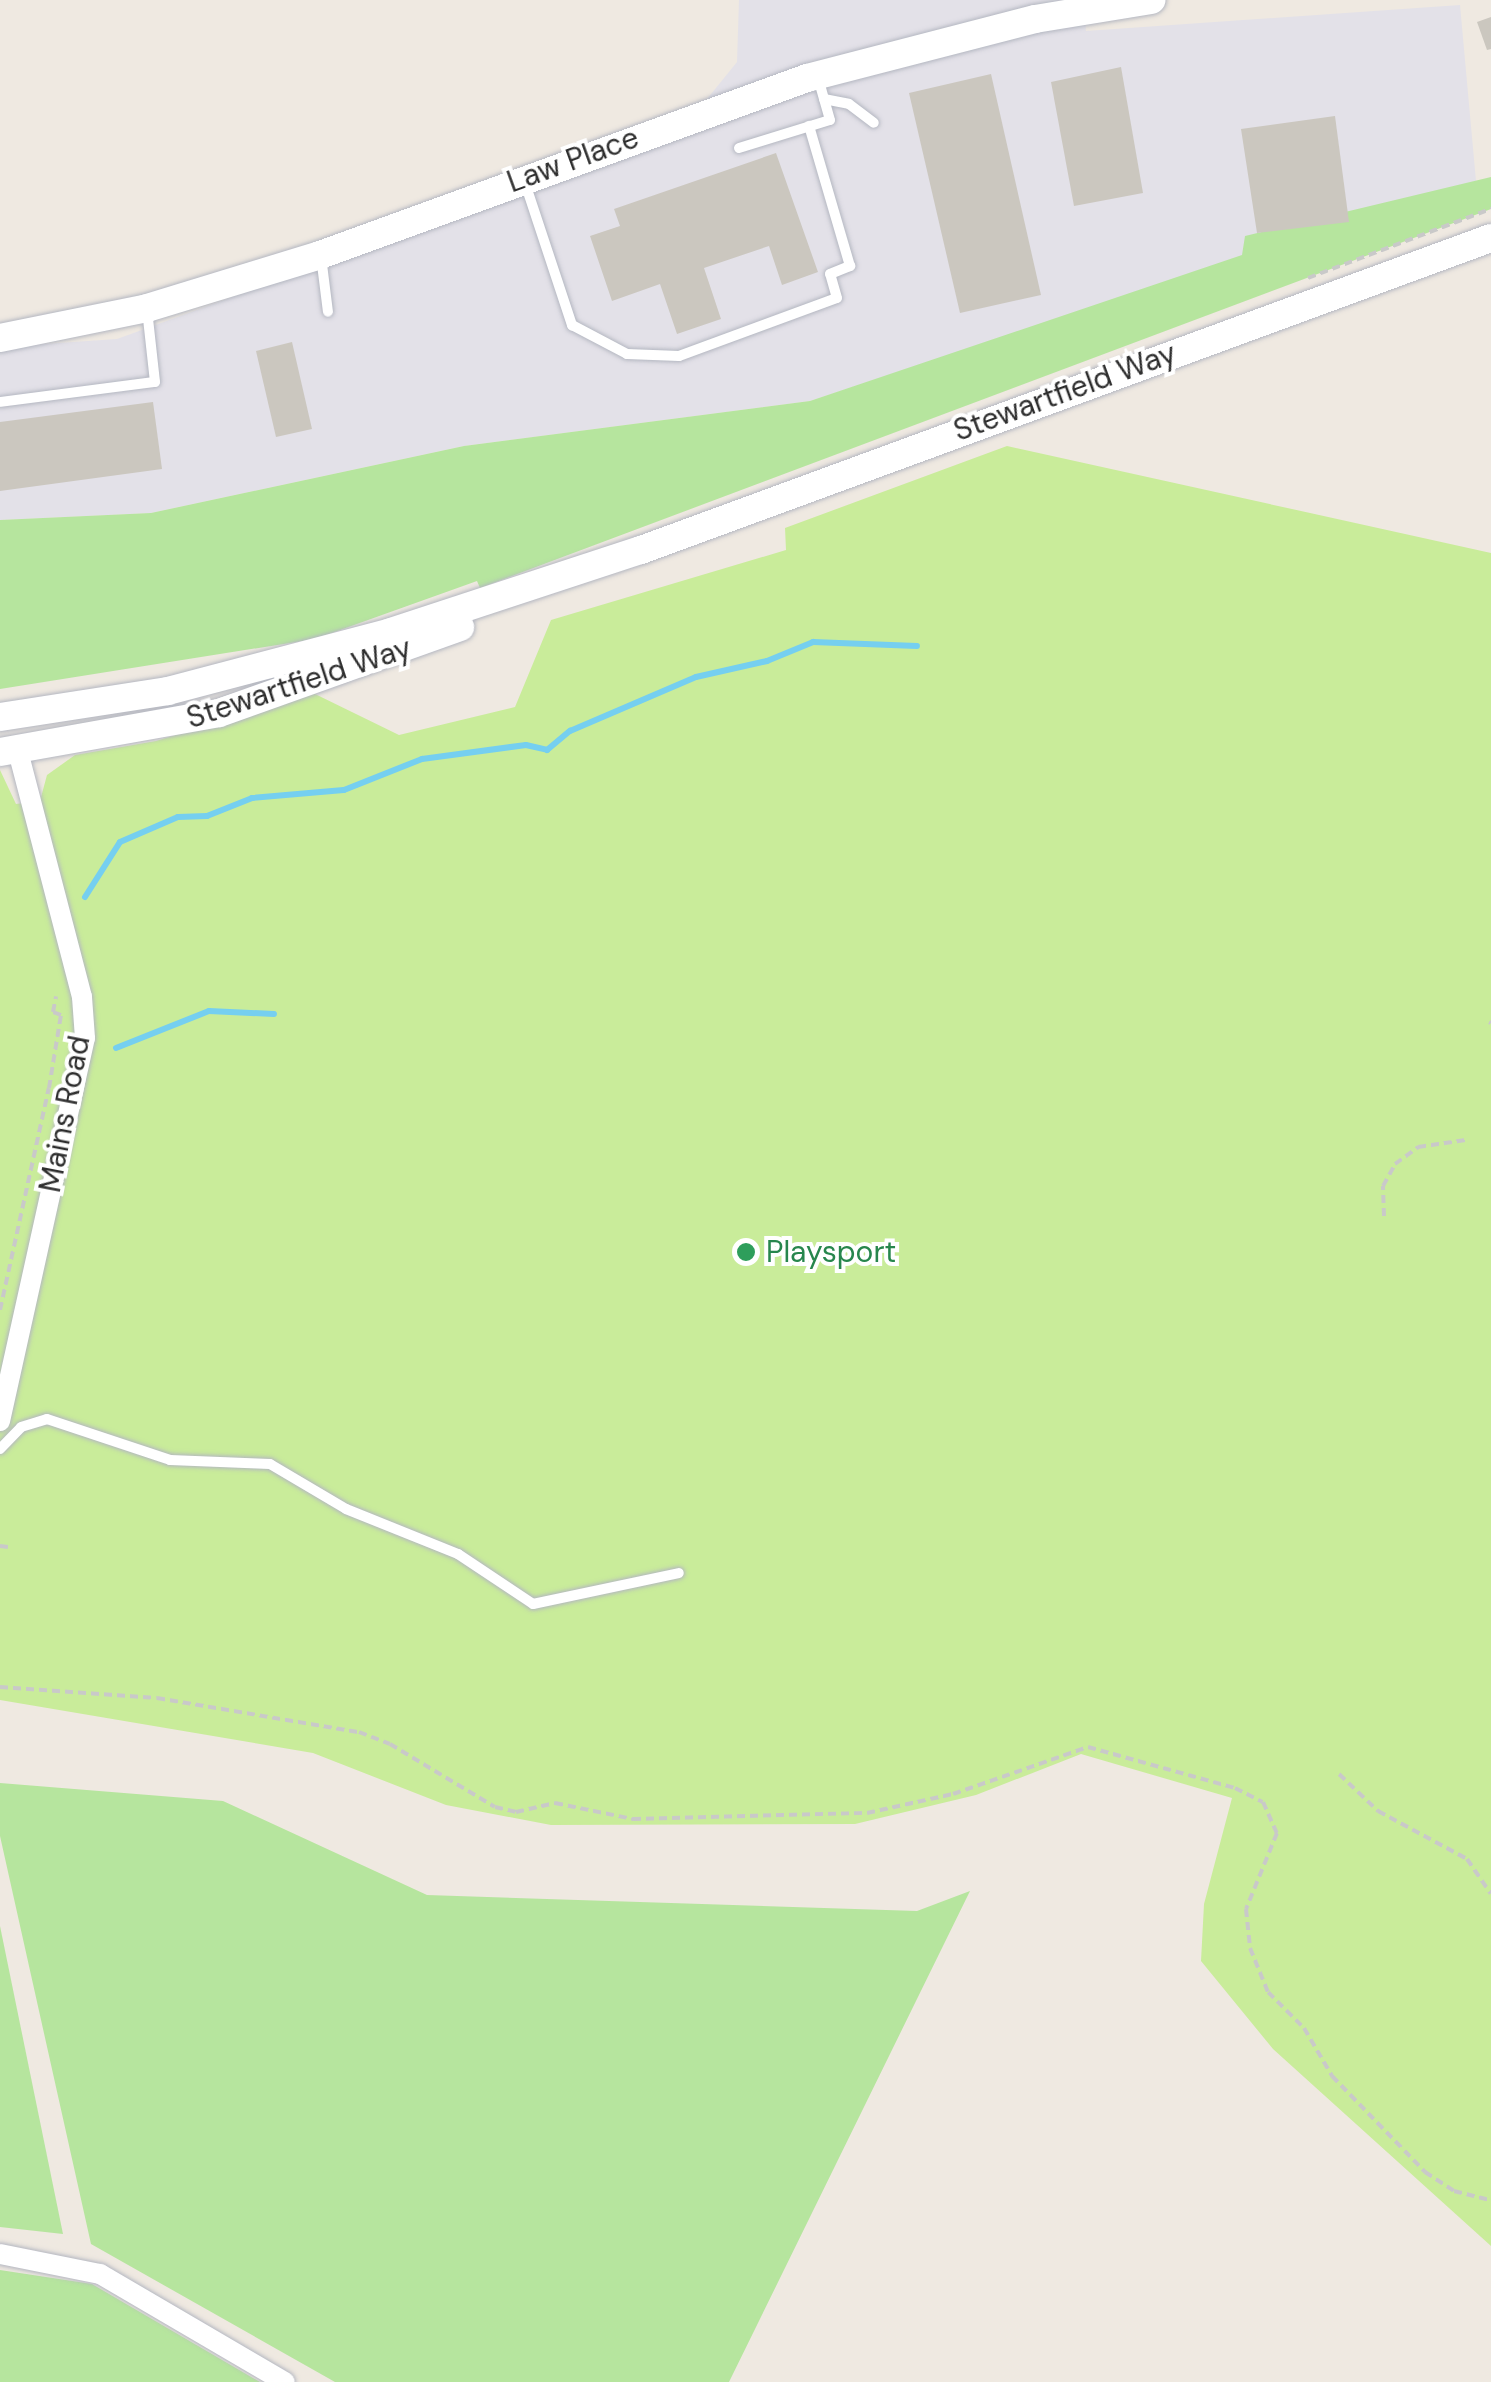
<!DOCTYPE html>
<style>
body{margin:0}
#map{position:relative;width:1491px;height:2382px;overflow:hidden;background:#efe9e1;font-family:"DM Sans",sans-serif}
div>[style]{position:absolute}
.industrial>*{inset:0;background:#e3e1e8}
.green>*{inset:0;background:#b6e59e}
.pitch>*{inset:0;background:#c9ec9a}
.stream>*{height:6px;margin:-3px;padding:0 3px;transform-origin:3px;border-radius:3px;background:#75cff0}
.building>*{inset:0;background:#cbc7bf}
.path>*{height:4px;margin-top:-2px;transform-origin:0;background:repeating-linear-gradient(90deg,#c9c9c9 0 8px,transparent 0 13px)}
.roads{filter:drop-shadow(0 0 2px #b4b7c1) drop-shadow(0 0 2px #b4b7c1)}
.service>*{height:10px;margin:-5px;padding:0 5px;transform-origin:5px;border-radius:5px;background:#fff}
.minor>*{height:20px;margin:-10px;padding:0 10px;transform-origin:10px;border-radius:10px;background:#fff}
.tertiary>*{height:28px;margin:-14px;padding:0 14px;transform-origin:14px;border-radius:14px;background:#fff}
.dots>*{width:28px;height:28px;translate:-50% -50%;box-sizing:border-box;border:5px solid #fff;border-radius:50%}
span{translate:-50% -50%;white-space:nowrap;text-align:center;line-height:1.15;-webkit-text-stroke:8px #fff;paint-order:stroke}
.street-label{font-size:30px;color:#2e2e2e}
.leisure-label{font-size:30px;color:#27864d}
.left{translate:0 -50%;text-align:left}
</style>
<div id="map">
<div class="industrial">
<div style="clip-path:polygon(739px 0,1083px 0,1086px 31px,1460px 5px,1476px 181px,810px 401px,464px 446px,151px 513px,0 520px,0 347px,117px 339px,677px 136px,737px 62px)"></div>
</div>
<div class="green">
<div style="clip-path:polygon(1491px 177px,1491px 209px,480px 588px,477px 581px,315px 639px,0 689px,0 520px,151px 513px,464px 446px,810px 401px,1242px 255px,1245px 236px)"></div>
<div style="clip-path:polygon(0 1783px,223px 1801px,427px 1895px,917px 1911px,970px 1891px,729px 2382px,335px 2382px,91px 2244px,0 1836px)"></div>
<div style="clip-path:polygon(0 1926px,63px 2234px,0 2227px)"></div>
<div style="clip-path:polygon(0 2270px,92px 2284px,260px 2382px,0 2382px)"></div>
</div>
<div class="pitch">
<div style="clip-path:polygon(1007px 446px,1491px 553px,1491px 2246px,1273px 2049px,1201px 1961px,1204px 1904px,1232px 1798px,1081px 1754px,976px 1795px,855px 1824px,551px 1825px,446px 1805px,313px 1753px,0 1700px,0 770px,16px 804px,40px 801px,47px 775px,75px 755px,156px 741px,313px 693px,399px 735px,515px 707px,551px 620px,786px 550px,785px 528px)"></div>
</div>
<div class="stream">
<div style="left:85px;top:897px;width:65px;rotate:-57.5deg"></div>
<div style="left:120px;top:842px;width:63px;rotate:-23.3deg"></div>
<div style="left:178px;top:817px;width:29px;rotate:-2deg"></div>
<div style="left:207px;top:816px;width:48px;rotate:-21.8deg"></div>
<div style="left:252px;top:798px;width:92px;rotate:-5deg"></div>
<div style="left:344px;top:790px;width:84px;rotate:-21.7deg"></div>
<div style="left:422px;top:759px;width:105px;rotate:-7.7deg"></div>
<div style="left:526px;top:745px;width:22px;rotate:13deg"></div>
<div style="left:547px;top:750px;width:30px;rotate:-40deg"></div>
<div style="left:570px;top:731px;width:137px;rotate:-23.2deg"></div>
<div style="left:696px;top:677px;width:73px;rotate:-12.7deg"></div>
<div style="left:767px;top:661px;width:50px;rotate:-22.4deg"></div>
<div style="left:813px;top:642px;width:104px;rotate:2.2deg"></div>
<div style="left:116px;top:1048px;width:100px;rotate:-21.7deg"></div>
<div style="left:209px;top:1011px;width:65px;rotate:2.6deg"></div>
</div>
<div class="building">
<div style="clip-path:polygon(1491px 17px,1491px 49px,1487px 50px,1477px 22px)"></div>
<div style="clip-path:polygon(1121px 67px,1143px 193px,1074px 206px,1051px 82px)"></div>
<div style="clip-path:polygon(991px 74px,1041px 295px,960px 313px,909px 93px)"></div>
<div style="clip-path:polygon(1335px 116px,1349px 222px,1257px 233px,1241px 129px)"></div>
<div style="clip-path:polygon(776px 153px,818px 272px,782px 285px,769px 246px,704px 268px,721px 319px,677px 334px,660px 284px,612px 301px,590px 236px,620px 226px,614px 209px)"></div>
<div style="clip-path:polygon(292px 342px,312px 429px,276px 437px,256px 351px)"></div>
<div style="clip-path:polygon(153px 402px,162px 469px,0 491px,0 422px)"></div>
</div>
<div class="path">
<div style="left:1308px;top:278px;width:196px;rotate:-20.7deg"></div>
<div style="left:1489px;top:1022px;width:2px;rotate:27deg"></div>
<div style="left:1384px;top:1216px;width:30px;rotate:-92deg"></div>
<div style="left:1383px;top:1186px;width:25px;rotate:-61deg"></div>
<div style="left:1395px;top:1164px;width:29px;rotate:-36deg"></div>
<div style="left:1418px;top:1147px;width:48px;rotate:-8.5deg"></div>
<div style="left:0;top:1310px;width:227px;rotate:-77.6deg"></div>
<div style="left:49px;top:1088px;width:74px;rotate:-80.7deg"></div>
<div style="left:61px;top:1015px;width:9px;rotate:-159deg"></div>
<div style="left:53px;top:1012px;width:16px;rotate:-79deg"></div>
<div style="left:0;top:1546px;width:8px;rotate:7deg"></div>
<div style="left:0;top:1687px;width:157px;rotate:4deg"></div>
<div style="left:157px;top:1698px;width:205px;rotate:9.6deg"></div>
<div style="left:359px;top:1732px;width:33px;rotate:21deg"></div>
<div style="left:390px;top:1744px;width:122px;rotate:31deg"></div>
<div style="left:495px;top:1807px;width:22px;rotate:13deg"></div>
<div style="left:516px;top:1812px;width:40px;rotate:-13deg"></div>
<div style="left:555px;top:1803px;width:80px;rotate:11.6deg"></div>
<div style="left:633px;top:1819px;width:234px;rotate:-1.5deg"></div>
<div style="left:867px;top:1813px;width:88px;rotate:-12.5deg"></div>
<div style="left:953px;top:1794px;width:143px;rotate:-19.2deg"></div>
<div style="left:1088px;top:1747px;width:153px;rotate:15.6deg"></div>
<div style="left:1235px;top:1788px;width:31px;rotate:27deg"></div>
<div style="left:1263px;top:1802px;width:34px;rotate:66deg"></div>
<div style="left:1277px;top:1833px;width:82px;rotate:112.2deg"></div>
<div style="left:1246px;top:1909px;width:39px;rotate:84deg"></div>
<div style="left:1250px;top:1948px;width:48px;rotate:67.8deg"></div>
<div style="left:1268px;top:1992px;width:51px;rotate:45deg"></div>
<div style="left:1304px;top:2028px;width:56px;rotate:59.7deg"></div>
<div style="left:1332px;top:2076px;width:134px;rotate:45.9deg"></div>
<div style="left:1425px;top:2172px;width:35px;rotate:33deg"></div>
<div style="left:1454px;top:2191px;width:38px;rotate:14deg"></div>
<div style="left:1339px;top:1774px;width:54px;rotate:43.5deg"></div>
<div style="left:1378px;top:1811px;width:101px;rotate:28.3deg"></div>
<div style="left:1467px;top:1859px;width:42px;rotate:55.6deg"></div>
</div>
<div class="roads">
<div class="service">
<div style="left:824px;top:99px;width:25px;rotate:11deg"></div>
<div style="left:849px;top:104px;width:31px;rotate:37deg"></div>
<div style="left:739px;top:148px;width:95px;rotate:-17.1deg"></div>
<div style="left:830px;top:120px;width:44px;rotate:-105.9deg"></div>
<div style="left:525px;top:183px;width:150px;rotate:71.7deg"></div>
<div style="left:572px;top:325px;width:62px;rotate:27.8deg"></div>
<div style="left:627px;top:354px;width:52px;rotate:2.2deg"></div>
<div style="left:679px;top:356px;width:168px;rotate:-20.2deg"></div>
<div style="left:837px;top:298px;width:25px;rotate:-106deg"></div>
<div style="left:830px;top:274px;width:22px;rotate:-22deg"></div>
<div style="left:850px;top:266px;width:146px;rotate:-106.3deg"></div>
<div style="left:321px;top:256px;width:56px;rotate:82.9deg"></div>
<div style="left:0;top:402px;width:156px;rotate:-7.4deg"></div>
<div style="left:155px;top:382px;width:73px;rotate:-96.3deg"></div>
<div style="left:0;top:1449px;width:30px;rotate:-46deg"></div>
<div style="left:21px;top:1427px;width:27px;rotate:-17deg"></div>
<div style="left:47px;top:1419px;width:130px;rotate:18.4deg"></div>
<div style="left:170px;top:1460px;width:100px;rotate:2.3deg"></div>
<div style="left:270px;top:1464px;width:88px;rotate:30.6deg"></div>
<div style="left:346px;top:1509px;width:121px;rotate:21.9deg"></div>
<div style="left:458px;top:1554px;width:90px;rotate:33.7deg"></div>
<div style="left:533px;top:1604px;width:149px;rotate:-12deg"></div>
</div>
<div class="minor">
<div style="left:0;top:1421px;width:392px;rotate:-77.5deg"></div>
<div style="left:85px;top:1038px;width:41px;rotate:-94.2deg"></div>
<div style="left:82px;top:997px;width:254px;rotate:-104.6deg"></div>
<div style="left:0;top:2254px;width:102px;rotate:11.3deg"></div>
<div style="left:100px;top:2274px;width:214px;rotate:30.3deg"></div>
</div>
<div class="tertiary">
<div style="left:0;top:338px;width:150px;rotate:-11.5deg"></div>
<div style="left:147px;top:308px;width:181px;rotate:-17deg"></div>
<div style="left:320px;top:255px;width:518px;rotate:-19.97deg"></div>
<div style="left:807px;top:78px;width:236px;rotate:-14.5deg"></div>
<div style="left:1035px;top:19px;width:118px;rotate:-9.3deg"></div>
<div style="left:0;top:717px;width:170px;rotate:-8.8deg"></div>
<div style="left:168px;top:691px;width:231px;rotate:-14.8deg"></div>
<div style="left:391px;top:632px;width:263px;rotate:-18.2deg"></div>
<div style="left:641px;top:550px;width:905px;rotate:-20.16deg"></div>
<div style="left:0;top:752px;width:222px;rotate:-10.1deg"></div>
<div style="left:219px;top:713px;width:256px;rotate:-19.6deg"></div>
</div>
</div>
<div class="dots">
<div style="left:746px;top:1252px;background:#2e9e5b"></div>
</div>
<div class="street-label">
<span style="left:573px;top:160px;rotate:-20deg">Law Place</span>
<span style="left:1065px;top:392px;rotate:-20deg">Stewartfield Way</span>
<span style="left:299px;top:683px;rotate:-18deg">Stewartfield Way</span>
<span style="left:65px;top:1114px;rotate:-79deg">Mains Road</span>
</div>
<div class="leisure-label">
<span class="left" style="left:766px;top:1252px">Playsport</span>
</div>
</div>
